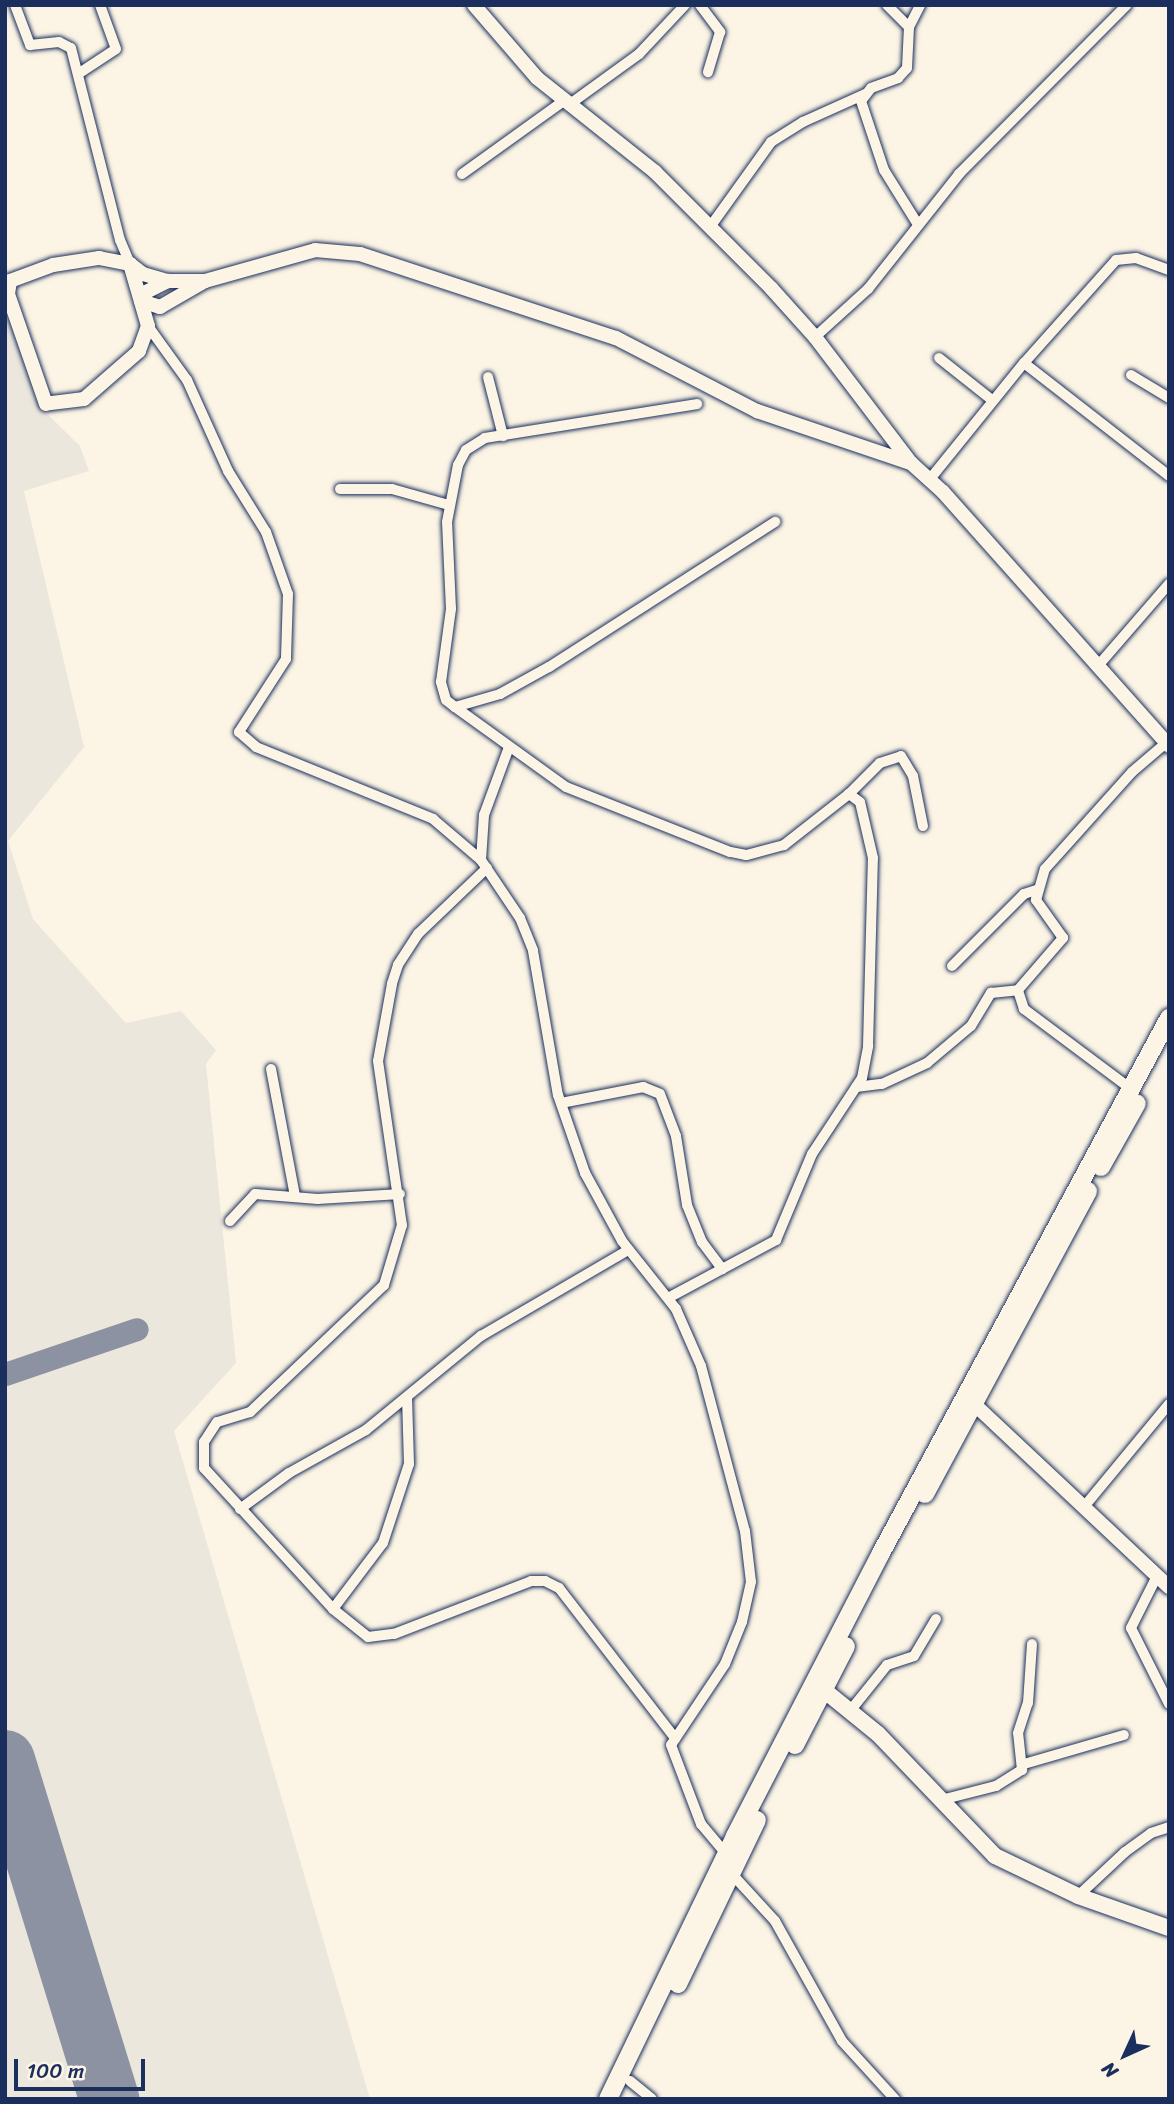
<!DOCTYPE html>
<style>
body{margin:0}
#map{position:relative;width:1174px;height:2104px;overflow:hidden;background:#fcf5e5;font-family:Sriracha,sans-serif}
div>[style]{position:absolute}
.built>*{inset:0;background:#ece7dc}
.taxiway>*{height:23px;margin:-11.5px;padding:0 11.5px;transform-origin:11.5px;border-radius:11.5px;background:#8c92a2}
.runway>*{height:60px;margin:-30px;padding:0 30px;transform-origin:30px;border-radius:30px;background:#8c92a2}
.roads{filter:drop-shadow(0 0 2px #1b2f5e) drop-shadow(0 0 2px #1b2f5e)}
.minor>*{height:10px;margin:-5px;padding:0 5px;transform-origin:5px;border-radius:5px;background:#fcf5e5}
.tertiary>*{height:14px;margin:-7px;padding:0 7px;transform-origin:7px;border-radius:7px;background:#fcf5e5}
.secondary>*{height:16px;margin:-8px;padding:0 8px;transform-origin:8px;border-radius:8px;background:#fcf5e5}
.primary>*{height:18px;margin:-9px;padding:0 9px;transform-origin:9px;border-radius:9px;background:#fcf5e5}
span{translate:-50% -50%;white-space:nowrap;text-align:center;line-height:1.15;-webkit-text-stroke:5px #fcf5e5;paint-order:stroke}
.frame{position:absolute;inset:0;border:7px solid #1b2f5e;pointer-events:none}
.north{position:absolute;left:1090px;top:2020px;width:70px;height:70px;-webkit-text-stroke:5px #fcf5e5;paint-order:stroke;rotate:225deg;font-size:19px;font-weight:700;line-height:28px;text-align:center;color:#1b2f5e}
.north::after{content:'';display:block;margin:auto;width:24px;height:32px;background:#1b2f5e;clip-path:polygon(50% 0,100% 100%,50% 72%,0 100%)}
.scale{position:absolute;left:14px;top:2059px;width:131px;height:32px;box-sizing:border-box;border:4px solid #1b2f5e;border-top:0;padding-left:9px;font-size:21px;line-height:24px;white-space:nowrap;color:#1b2f5e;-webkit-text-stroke:5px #fcf5e5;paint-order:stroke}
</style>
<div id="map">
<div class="built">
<div style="clip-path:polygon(5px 300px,40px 407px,80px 446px,89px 471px,24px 491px,84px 747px,8px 841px,33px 919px,126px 1023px,181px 1011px,216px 1050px,206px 1064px,236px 1363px,174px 1431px,370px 2099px,5px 2099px)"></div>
</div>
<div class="taxiway">
<div style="left:5px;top:1374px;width:139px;rotate:-18.8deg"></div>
</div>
<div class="runway">
<div style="left:5px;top:1760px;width:355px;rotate:72.9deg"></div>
</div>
<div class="roads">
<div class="minor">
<div style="left:15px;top:5px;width:43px;rotate:69.4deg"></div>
<div style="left:30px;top:45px;width:29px;rotate:-6deg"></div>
<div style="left:59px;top:42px;width:13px;rotate:27deg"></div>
<div style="left:71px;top:48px;width:198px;rotate:75.7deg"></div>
<div style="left:120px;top:240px;width:26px;rotate:67deg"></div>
<div style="left:700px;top:5px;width:34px;rotate:53deg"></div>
<div style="left:720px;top:32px;width:42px;rotate:106.7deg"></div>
<div style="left:887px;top:5px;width:31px;rotate:45deg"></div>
<div style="left:78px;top:74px;width:45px;rotate:-33.3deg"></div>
<div style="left:116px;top:49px;width:47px;rotate:-110deg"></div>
<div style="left:570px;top:104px;width:85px;rotate:-35.9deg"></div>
<div style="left:639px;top:54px;width:67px;rotate:-46.8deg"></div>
<div style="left:462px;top:174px;width:127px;rotate:-35.7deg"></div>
<div style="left:917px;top:223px;width:62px;rotate:-121.9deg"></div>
<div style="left:884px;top:170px;width:73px;rotate:-108.4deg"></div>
<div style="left:861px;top:101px;width:16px;rotate:-52deg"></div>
<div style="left:871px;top:88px;width:29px;rotate:-20deg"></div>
<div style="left:898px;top:78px;width:13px;rotate:-48deg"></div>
<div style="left:907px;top:68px;width:41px;rotate:-87.2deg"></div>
<div style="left:909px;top:27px;width:25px;rotate:-63deg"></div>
<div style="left:710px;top:227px;width:105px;rotate:-54.3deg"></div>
<div style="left:771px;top:142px;width:38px;rotate:-32deg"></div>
<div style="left:803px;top:122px;width:68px;rotate:-24.3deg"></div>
<div style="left:148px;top:326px;width:67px;rotate:54.2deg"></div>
<div style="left:187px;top:380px;width:100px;rotate:65.7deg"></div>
<div style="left:228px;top:471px;width:72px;rotate:58.1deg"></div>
<div style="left:266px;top:532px;width:66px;rotate:70.5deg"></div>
<div style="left:288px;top:594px;width:65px;rotate:91.8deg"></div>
<div style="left:286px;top:659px;width:87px;rotate:122.8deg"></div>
<div style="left:239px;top:732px;width:23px;rotate:41deg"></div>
<div style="left:256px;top:747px;width:191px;rotate:22.1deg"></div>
<div style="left:433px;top:819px;width:63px;rotate:40.5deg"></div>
<div style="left:481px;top:860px;width:70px;rotate:56.1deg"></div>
<div style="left:520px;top:918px;width:35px;rotate:68deg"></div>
<div style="left:533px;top:951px;width:146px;rotate:80.2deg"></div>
<div style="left:558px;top:1095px;width:83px;rotate:70.9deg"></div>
<div style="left:585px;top:1173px;width:77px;rotate:61.4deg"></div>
<div style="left:622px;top:1241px;width:87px;rotate:51.5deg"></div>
<div style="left:676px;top:1309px;width:62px;rotate:66.3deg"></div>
<div style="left:701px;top:1366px;width:171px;rotate:75.1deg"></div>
<div style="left:745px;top:1531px;width:51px;rotate:83.3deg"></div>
<div style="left:751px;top:1582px;width:41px;rotate:102.7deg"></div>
<div style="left:742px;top:1622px;width:45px;rotate:112deg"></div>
<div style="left:725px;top:1664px;width:97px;rotate:123.7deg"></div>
<div style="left:671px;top:1745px;width:85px;rotate:69.2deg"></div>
<div style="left:701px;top:1824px;width:39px;rotate:50deg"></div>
<div style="left:815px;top:337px;width:72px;rotate:-42.2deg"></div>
<div style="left:868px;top:289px;width:147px;rotate:-51.6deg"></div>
<div style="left:959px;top:174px;width:238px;rotate:-45.2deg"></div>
<div style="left:939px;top:358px;width:68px;rotate:38.4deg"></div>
<div style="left:1024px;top:363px;width:138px;rotate:-48.2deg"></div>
<div style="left:1116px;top:260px;width:20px;rotate:-6deg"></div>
<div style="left:1136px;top:258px;width:35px;rotate:20deg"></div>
<div style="left:1131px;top:375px;width:44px;rotate:31.2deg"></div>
<div style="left:488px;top:377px;width:61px;rotate:75.7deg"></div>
<div style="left:930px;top:479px;width:149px;rotate:-51deg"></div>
<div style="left:1024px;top:363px;width:184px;rotate:37.9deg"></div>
<div style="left:340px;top:489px;width:52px"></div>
<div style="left:392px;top:489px;width:59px;rotate:15.7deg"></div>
<div style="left:1097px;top:667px;width:110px;rotate:-49.1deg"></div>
<div style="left:455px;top:707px;width:47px;rotate:-16.1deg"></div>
<div style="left:500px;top:694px;width:56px;rotate:-28.9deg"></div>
<div style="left:549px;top:667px;width:269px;rotate:-32.7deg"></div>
<div style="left:849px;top:794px;width:44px;rotate:-45deg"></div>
<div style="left:880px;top:763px;width:22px;rotate:-18deg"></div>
<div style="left:901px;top:756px;width:23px;rotate:59deg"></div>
<div style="left:913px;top:776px;width:51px;rotate:78.7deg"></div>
<div style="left:481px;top:860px;width:45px;rotate:-86.2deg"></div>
<div style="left:484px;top:815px;width:72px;rotate:-69.8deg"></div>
<div style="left:487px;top:868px;width:95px;rotate:136.3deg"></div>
<div style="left:418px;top:934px;width:37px;rotate:123deg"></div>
<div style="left:398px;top:965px;width:20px;rotate:108deg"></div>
<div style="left:392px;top:984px;width:78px;rotate:100.3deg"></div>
<div style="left:378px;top:1061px;width:166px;rotate:81.7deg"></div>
<div style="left:402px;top:1225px;width:63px;rotate:106.7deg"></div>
<div style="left:384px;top:1285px;width:185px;rotate:136.5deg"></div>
<div style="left:250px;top:1412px;width:34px;rotate:163deg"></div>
<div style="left:217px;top:1422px;width:24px;rotate:123deg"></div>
<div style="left:204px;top:1442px;width:26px;rotate:90deg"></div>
<div style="left:204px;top:1468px;width:191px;rotate:47.5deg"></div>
<div style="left:333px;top:1609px;width:45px;rotate:38.7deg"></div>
<div style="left:368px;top:1637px;width:26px;rotate:-7deg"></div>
<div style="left:394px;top:1634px;width:147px;rotate:-21.1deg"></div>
<div style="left:531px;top:1581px;width:14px"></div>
<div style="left:545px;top:1581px;width:16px;rotate:27deg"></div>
<div style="left:559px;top:1588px;width:190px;rotate:52.3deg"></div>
<div style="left:952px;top:966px;width:102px;rotate:-45deg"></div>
<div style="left:1024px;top:894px;width:13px;rotate:-18deg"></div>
<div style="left:271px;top:1069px;width:129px;rotate:79.3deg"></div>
<div style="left:856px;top:1087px;width:26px;rotate:-7deg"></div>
<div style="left:882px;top:1084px;width:50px;rotate:-25deg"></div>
<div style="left:927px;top:1063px;width:57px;rotate:-40.1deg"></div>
<div style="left:971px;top:1026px;width:39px;rotate:-59deg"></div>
<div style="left:991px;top:993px;width:27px;rotate:-6deg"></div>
<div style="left:1131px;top:1089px;width:134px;rotate:-143.2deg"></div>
<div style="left:1024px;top:1009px;width:20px;rotate:-108deg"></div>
<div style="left:1018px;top:990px;width:69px;rotate:-49.1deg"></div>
<div style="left:1063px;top:938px;width:47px;rotate:-125.4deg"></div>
<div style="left:1036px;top:900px;width:32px;rotate:-74deg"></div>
<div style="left:1045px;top:869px;width:130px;rotate:-48.1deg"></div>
<div style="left:1132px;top:772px;width:45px;rotate:-40.5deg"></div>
<div style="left:561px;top:1103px;width:84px;rotate:-11deg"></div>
<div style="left:643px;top:1087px;width:18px;rotate:22deg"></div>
<div style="left:660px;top:1094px;width:45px;rotate:69.1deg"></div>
<div style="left:676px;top:1136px;width:70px;rotate:80.9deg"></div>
<div style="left:687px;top:1205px;width:40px;rotate:68deg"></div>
<div style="left:702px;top:1242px;width:34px;rotate:53deg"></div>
<div style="left:230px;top:1221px;width:37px;rotate:-47deg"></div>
<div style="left:255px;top:1194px;width:63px;rotate:4.5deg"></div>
<div style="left:318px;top:1199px;width:82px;rotate:-3.5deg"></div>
<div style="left:668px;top:1298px;width:123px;rotate:-28.2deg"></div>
<div style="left:776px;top:1240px;width:93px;rotate:-67.3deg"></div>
<div style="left:812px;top:1154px;width:91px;rotate:-56.7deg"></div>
<div style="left:862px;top:1078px;width:33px;rotate:-79deg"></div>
<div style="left:868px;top:1046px;width:188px;rotate:-88.5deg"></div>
<div style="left:873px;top:858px;width:57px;rotate:-103.1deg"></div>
<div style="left:860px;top:802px;width:14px;rotate:-144deg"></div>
<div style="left:849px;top:794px;width:83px;rotate:141.9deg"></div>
<div style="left:784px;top:845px;width:39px;rotate:165deg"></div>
<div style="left:746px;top:855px;width:16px;rotate:-169deg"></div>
<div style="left:730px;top:852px;width:176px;rotate:-158.4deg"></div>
<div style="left:566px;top:787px;width:137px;rotate:-144.2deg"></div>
<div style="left:455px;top:707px;width:11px;rotate:-142deg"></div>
<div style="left:446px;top:700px;width:19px;rotate:-106deg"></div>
<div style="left:441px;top:682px;width:74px;rotate:-82.2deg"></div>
<div style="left:451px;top:609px;width:87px;rotate:-92.6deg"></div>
<div style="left:447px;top:522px;width:58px;rotate:-79.1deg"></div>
<div style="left:458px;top:465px;width:17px;rotate:-62deg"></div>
<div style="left:466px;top:450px;width:22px;rotate:-32deg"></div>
<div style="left:485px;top:438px;width:215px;rotate:-9.1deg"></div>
<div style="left:1083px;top:1508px;width:135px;rotate:-50.4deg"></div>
<div style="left:240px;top:1509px;width:61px;rotate:-36.3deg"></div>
<div style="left:289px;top:1473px;width:88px;rotate:-29.2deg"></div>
<div style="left:366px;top:1430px;width:149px;rotate:-39.3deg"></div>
<div style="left:481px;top:1336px;width:170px;rotate:-30.3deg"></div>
<div style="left:1156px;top:1578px;width:56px;rotate:116.6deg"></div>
<div style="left:1131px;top:1628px;width:85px;rotate:63.4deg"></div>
<div style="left:333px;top:1609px;width:83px;rotate:-52.9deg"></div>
<div style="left:383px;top:1543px;width:83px;rotate:-71.8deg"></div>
<div style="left:409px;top:1464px;width:67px;rotate:-91.7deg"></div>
<div style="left:850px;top:1711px;width:59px;rotate:-51.2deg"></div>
<div style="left:887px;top:1665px;width:28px;rotate:-18deg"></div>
<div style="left:914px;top:1656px;width:43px;rotate:-59.3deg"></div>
<div style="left:1024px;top:1764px;width:104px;rotate:-16.2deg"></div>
<div style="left:941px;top:1800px;width:57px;rotate:-14.3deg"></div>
<div style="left:996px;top:1786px;width:31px;rotate:-32deg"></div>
<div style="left:1022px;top:1770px;width:37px;rotate:-96deg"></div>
<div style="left:1018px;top:1733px;width:32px;rotate:-72deg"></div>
<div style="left:1028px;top:1703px;width:59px;rotate:-86.1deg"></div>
<div style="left:731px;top:1873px;width:65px;rotate:47.5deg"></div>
<div style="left:775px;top:1921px;width:137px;rotate:60.8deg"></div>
<div style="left:842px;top:2041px;width:79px;rotate:47.6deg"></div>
<div style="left:1078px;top:1896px;width:64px;rotate:-43.1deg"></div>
<div style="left:1125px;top:1852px;width:32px;rotate:-36deg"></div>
<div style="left:1151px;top:1833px;width:19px;rotate:-18deg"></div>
<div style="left:630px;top:2081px;width:28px;rotate:39deg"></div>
</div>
<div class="tertiary">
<div style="left:474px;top:5px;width:96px;rotate:49.2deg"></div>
<div style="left:537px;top:78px;width:151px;rotate:38.5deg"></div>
<div style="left:655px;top:172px;width:164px;rotate:45deg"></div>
<div style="left:771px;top:288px;width:66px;rotate:48.1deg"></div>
<div style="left:815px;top:337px;width:158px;rotate:52.7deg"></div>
<div style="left:130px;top:264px;width:65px;rotate:73.8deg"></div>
<div style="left:148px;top:326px;width:27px;rotate:110deg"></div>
<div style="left:139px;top:351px;width:73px;rotate:138.9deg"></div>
<div style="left:84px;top:399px;width:38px;rotate:173deg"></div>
<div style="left:46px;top:404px;width:116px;rotate:-109.1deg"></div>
<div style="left:8px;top:294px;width:13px;rotate:-81deg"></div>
<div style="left:10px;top:281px;width:46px;rotate:-20.4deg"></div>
<div style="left:53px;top:265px;width:47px;rotate:-8.7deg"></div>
<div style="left:99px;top:258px;width:32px;rotate:11deg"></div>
<div style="left:130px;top:264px;width:16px;rotate:38deg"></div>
<div style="left:143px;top:274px;width:26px;rotate:16deg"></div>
<div style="left:205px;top:281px;width:52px;rotate:150deg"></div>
<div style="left:160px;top:307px;width:20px;rotate:-162deg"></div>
<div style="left:141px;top:301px;width:10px;rotate:-61deg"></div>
<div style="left:146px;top:292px;width:25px;rotate:-27deg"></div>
<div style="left:168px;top:281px;width:37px"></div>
<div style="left:205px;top:281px;width:114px;rotate:-15.7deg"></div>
<div style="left:315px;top:250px;width:45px;rotate:5.1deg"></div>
<div style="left:360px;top:254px;width:269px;rotate:18.2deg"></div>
<div style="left:616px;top:338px;width:159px;rotate:27.4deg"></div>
<div style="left:757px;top:411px;width:163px;rotate:18.7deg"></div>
<div style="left:911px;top:463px;width:43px;rotate:42.2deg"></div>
<div style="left:943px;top:492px;width:340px;rotate:48.3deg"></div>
<div style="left:973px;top:1403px;width:269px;rotate:43.2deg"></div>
</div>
<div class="secondary">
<div style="left:814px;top:1682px;width:82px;rotate:39.1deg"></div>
<div style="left:878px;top:1734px;width:169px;rotate:46.2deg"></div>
<div style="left:995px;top:1856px;width:92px;rotate:25.7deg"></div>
<div style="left:1078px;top:1896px;width:96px;rotate:19.4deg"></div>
</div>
<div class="primary">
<div style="left:1101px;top:1167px;width:73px;rotate:-60.6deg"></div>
<div style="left:925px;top:1494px;width:344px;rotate:-61.7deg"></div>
<div style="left:795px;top:1745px;width:111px;rotate:-62.7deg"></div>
<div style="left:678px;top:1984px;width:182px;rotate:-64.3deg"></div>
<div style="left:608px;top:2099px;width:292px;rotate:-64.2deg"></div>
<div style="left:735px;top:1836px;width:318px;rotate:-62.7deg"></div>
<div style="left:881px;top:1553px;width:608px;rotate:-61.71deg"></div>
</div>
</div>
<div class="frame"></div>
<div class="north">N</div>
<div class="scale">100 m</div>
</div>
